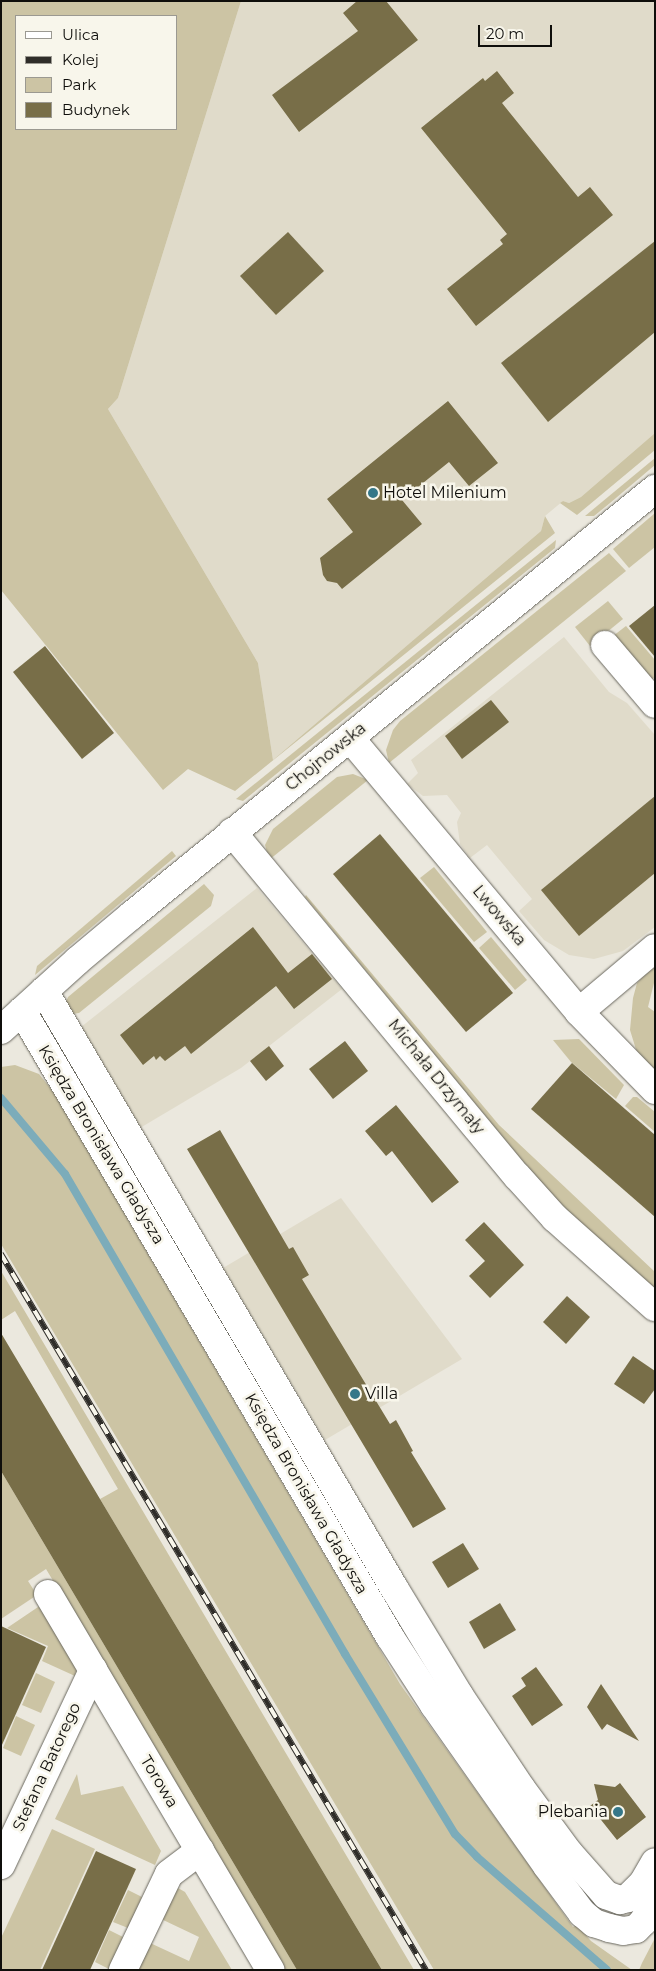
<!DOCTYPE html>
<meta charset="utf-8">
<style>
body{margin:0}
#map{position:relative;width:656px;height:1971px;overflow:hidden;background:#ebe8de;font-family:Montserrat,sans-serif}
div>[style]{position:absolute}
.built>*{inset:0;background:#e0dbca}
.green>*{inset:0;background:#ccc4a4}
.stream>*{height:8px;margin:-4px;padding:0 4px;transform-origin:4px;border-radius:4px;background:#7cacba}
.building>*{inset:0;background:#786e48}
.roads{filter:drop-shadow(0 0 1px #6a685f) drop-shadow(0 0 1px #6a685f)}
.minor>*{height:28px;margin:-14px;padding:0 14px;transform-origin:14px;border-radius:14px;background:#fff}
.major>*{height:28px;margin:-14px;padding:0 14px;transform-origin:14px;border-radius:14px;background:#fff}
.rail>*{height:5.5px;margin-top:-2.75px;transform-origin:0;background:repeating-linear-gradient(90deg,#f8f6eb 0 11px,#2f2d29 0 22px);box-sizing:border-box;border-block:1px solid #2f2d29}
.dots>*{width:14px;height:14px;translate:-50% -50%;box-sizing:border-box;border:2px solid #f8f6eb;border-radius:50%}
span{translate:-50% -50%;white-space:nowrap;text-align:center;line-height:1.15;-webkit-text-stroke:5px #f8f6eb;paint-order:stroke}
.poi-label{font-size:16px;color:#0f0e0b}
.left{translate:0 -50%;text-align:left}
.right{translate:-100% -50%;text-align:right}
.street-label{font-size:16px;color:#0f0e0b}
.frame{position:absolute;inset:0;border:2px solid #0f0e0b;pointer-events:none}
.legend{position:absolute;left:15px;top:15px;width:162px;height:115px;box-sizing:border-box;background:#f8f6eb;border:1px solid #9b9991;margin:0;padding:6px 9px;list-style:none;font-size:15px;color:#0f0e0b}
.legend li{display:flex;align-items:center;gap:10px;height:25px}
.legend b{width:25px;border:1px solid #9b9991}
.scale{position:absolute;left:478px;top:25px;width:74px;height:22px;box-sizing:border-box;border:2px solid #0f0e0b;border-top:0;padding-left:6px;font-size:15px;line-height:18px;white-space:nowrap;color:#0f0e0b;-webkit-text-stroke:4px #f8f6eb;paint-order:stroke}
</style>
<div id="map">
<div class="built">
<div style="clip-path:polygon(241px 1px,655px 1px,655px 433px,581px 497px,569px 503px,563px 501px,545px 516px,541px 531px,273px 760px,258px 663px,108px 409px,118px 398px)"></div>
<div style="clip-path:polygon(564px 637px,609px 692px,627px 703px,655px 735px,655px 927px,623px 951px,594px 959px,569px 955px,544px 940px,519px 911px,532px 899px,487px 845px,470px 858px,460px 844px,457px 822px,461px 813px,447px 795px,423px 796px,407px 784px,418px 773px,411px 760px)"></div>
<div style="clip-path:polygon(257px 888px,342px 989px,241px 1068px,140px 1128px,81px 1027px)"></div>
<div style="clip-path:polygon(341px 1198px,462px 1359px,325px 1440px,223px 1268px)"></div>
</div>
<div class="green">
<div style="clip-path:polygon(evenodd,1px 1px,241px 1px,118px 398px,108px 409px,258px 663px,273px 760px,541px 531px,545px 516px,555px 533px,235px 791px,188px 769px,163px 790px,1px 590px,1px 1px,16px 16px,176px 16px,176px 129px,16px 129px,16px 16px)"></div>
<div style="clip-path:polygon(655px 433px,655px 450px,577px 515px,560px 503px,563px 501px,569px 503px,581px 497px)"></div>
<div style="clip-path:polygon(655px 458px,655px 465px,610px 503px,594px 516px,585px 516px)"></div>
<div style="clip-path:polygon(655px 513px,655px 547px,629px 568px,613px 549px)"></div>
<div style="clip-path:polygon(556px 540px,555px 548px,243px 801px,236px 799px)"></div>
<div style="clip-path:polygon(609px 553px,626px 571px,389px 763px,386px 750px,393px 730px,400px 721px)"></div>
<div style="clip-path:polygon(608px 601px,623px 619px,590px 646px,575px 627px)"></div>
<div style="clip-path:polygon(626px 626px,655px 660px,655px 677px,650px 681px,613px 636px)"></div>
<div style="clip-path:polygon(353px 774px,368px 780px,269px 860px,265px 845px,273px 829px,337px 777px)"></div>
<div style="clip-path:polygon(172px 851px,176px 856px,35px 975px,37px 966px)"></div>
<div style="clip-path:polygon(434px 867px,487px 932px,474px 942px,420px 878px)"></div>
<div style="clip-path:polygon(204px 884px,214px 895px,211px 906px,79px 1013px,72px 1014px,66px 1002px,68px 997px)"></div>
<div style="clip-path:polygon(306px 895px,499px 1125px,655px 1272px,655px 1294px,592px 1238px,543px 1186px,305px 897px)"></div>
<div style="clip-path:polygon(491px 937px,527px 980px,515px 990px,479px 948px)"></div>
<div style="clip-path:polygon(655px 964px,655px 979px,648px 1007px,655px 1012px,655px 1075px,638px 1056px,630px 1030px,633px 998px,637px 983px)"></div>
<div style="clip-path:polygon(579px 1039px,624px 1085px,616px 1099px,571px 1062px,553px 1040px)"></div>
<div style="clip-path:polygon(15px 1065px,39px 1074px,52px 1090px,400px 1684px,573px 1927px,577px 1925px,591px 1941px,632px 1970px,434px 1970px,1px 1244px,1px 1067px)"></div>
<div style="clip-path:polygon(633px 1097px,637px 1097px,655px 1112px,655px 1132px,625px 1106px)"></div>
<div style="clip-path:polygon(1px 1271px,414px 1970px,382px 1970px,100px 1499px,118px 1489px,15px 1311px,1px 1320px)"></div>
<div style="clip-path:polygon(1px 1471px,297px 1970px,284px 1970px,201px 1827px,46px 1569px,28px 1581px,37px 1595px,1px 1619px)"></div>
<div style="clip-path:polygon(41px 1605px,77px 1666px,75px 1676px,42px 1661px,48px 1646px,7px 1628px)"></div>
<div style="clip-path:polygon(36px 1673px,55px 1682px,41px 1713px,22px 1705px)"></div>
<div style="clip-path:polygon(16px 1716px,35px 1725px,21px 1756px,3px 1748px)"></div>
<div style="clip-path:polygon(77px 1774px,81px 1795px,123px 1786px,161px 1851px,155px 1865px,55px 1819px)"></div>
<div style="clip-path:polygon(52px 1829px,95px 1849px,40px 1970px,1px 1970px,1px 1938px)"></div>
<div style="clip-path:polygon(178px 1888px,185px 1892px,232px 1970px,136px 1970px,148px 1942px,189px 1961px,199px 1937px,159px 1918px,167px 1901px)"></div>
<div style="clip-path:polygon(128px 1890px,142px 1897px,128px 1928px,113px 1922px)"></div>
<div style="clip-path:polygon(109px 1930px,123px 1937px,109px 1969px,95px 1962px)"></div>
<div style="clip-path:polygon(655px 1938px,655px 1970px,639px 1970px,642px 1963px)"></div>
</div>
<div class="stream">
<div style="left:1px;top:1098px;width:99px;rotate:49.9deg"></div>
<div style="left:65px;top:1174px;width:556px;rotate:59.74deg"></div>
<div style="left:345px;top:1654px;width:211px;rotate:58.6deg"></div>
<div style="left:455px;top:1834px;width:32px;rotate:46deg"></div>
<div style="left:477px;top:1857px;width:172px;rotate:41deg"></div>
</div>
<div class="building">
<div style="clip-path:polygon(357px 1px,386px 1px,418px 40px,299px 132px,272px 95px,358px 31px,343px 13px)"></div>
<div style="clip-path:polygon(497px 71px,514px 93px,502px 103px,578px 197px,590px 187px,613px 215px,476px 326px,447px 289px,503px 244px,500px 240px,507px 234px,421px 128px,483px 78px,485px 81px)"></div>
<div style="clip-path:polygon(288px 232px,324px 271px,276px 315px,240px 276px)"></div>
<div style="clip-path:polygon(655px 241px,655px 332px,548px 422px,501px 363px)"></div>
<div style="clip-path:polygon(448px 401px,498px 463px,469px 486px,449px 462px,402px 500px,422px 524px,342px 589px,337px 583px,327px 581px,323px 575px,320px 558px,353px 532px,327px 499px)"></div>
<div style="clip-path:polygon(655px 605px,655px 657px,629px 626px)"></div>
<div style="clip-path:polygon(45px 646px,114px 733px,82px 759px,13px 672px)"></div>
<div style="clip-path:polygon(491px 700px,509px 722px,462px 759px,445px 736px)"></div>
<div style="clip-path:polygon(655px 796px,655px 873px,579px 936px,541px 890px)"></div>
<div style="clip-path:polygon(380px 834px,513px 993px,466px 1032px,333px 874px)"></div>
<div style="clip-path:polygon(253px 927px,288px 973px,312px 954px,332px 979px,294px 1009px,276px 986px,191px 1054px,185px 1046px,165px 1061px,160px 1056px,156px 1060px,154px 1056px,143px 1065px,120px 1035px)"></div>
<div style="clip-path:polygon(345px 1041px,368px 1071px,333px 1099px,309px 1069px)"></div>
<div style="clip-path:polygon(269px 1046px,284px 1066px,266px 1081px,250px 1061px)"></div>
<div style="clip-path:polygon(572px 1063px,655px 1135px,655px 1217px,531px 1109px)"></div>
<div style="clip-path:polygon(396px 1105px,459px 1182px,432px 1203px,392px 1151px,386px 1156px,365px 1131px)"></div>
<div style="clip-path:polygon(220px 1130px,289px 1249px,293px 1247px,309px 1275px,302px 1279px,390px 1424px,396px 1420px,413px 1451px,411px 1452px,446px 1509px,413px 1528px,187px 1149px)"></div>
<div style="clip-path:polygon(484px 1222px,524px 1265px,490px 1298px,469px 1276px,485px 1261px,465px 1240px)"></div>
<div style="clip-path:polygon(567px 1296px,590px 1317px,566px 1344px,543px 1322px)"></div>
<div style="clip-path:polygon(1px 1333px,100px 1499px,382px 1970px,297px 1970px,1px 1471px)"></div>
<div style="clip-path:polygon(633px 1356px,655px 1371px,655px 1389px,644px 1404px,614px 1384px)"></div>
<div style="clip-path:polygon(463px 1543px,479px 1569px,448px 1588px,432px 1562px)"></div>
<div style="clip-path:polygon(500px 1603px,516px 1630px,484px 1649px,469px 1622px)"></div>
<div style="clip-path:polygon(1px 1626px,46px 1647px,1px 1747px)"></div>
<div style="clip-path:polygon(536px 1667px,563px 1705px,532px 1726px,512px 1696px,526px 1686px,521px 1678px)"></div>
<div style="clip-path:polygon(601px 1684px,639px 1741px,607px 1724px,602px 1730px,587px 1707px)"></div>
<div style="clip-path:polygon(620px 1783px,646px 1817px,617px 1840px,590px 1806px,598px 1800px,594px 1784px,615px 1787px)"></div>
<div style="clip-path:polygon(96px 1851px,136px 1869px,90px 1970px,42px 1970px)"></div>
</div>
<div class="roads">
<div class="minor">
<div style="left:605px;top:645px;width:77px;rotate:49.7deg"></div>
<div style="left:350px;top:738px;width:357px;rotate:50.1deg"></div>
<div style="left:579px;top:1012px;width:109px;rotate:45.7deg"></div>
<div style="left:232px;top:832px;width:447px;rotate:50.4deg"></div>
<div style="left:517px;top:1176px;width:57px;rotate:47.9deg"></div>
<div style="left:555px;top:1218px;width:134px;rotate:41.7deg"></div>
<div style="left:44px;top:991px;width:692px;rotate:59.62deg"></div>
<div style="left:394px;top:1588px;width:125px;rotate:58.7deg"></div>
<div style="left:459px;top:1695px;width:112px;rotate:56.3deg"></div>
<div style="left:521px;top:1788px;width:81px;rotate:53.6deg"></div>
<div style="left:569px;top:1853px;width:56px;rotate:48.6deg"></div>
<div style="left:606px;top:1895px;width:15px;rotate:20deg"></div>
<div style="left:620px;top:1900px;width:8px;rotate:-14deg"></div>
<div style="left:628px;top:1898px;width:21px;rotate:-45deg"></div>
<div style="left:643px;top:1883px;width:24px;rotate:-60deg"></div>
<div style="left:22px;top:1011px;width:726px;rotate:59.55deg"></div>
<div style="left:390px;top:1637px;width:81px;rotate:57.1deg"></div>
<div style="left:434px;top:1705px;width:197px;rotate:54.9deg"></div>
<div style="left:547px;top:1866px;width:59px;rotate:53.3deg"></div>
<div style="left:582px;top:1913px;width:16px;rotate:40deg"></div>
<div style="left:594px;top:1923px;width:16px;rotate:18deg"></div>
<div style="left:609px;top:1928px;width:14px;rotate:12deg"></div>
<div style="left:623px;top:1931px;width:13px;rotate:-9deg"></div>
<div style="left:636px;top:1929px;width:10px;rotate:-45deg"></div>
<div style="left:643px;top:1922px;width:23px;rotate:-59deg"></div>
<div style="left:579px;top:1012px;width:99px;rotate:-40.1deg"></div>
<div style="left:48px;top:1594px;width:437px;rotate:59.4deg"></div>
<div style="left:1px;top:1865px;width:216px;rotate:-64.7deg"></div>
<div style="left:123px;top:1970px;width:106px;rotate:-64.4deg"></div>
<div style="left:169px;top:1874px;width:39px;rotate:-37deg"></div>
</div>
<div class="major">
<div style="left:1px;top:1030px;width:103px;rotate:-42.2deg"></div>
<div style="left:77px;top:961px;width:72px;rotate:-39.9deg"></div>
<div style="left:132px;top:915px;width:675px;rotate:-39.16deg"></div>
</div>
</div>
<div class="rail">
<div style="left:1px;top:1254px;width:833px;rotate:59.31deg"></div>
</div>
<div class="dots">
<div style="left:373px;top:493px;background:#357789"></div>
<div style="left:355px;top:1394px;background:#357789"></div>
<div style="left:618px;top:1812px;background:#357789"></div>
</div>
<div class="poi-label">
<span class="left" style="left:383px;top:493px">Hotel Milenium</span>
<span class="left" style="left:365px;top:1394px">Villa</span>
<span class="right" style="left:608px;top:1812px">Plebania</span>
</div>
<div class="street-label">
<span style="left:326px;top:757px;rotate:-39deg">Chojnowska</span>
<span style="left:499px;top:916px;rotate:50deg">Lwowska</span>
<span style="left:436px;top:1077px;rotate:51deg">Michała Drzymały</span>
<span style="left:101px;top:1145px;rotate:59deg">Księdza Bronisława Gładysza</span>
<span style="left:306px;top:1494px;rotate:60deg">Księdza Bronisława Gładysza</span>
<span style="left:47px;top:1767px;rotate:-65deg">Stefana Batorego</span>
<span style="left:159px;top:1782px;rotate:59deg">Torowa</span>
</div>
<div class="frame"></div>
<ul class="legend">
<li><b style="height:6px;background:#fff"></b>Ulica</li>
<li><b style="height:6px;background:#2f2d29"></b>Kolej</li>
<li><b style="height:14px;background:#ccc4a4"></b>Park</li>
<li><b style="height:14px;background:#786e48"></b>Budynek</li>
</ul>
<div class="scale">20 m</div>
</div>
